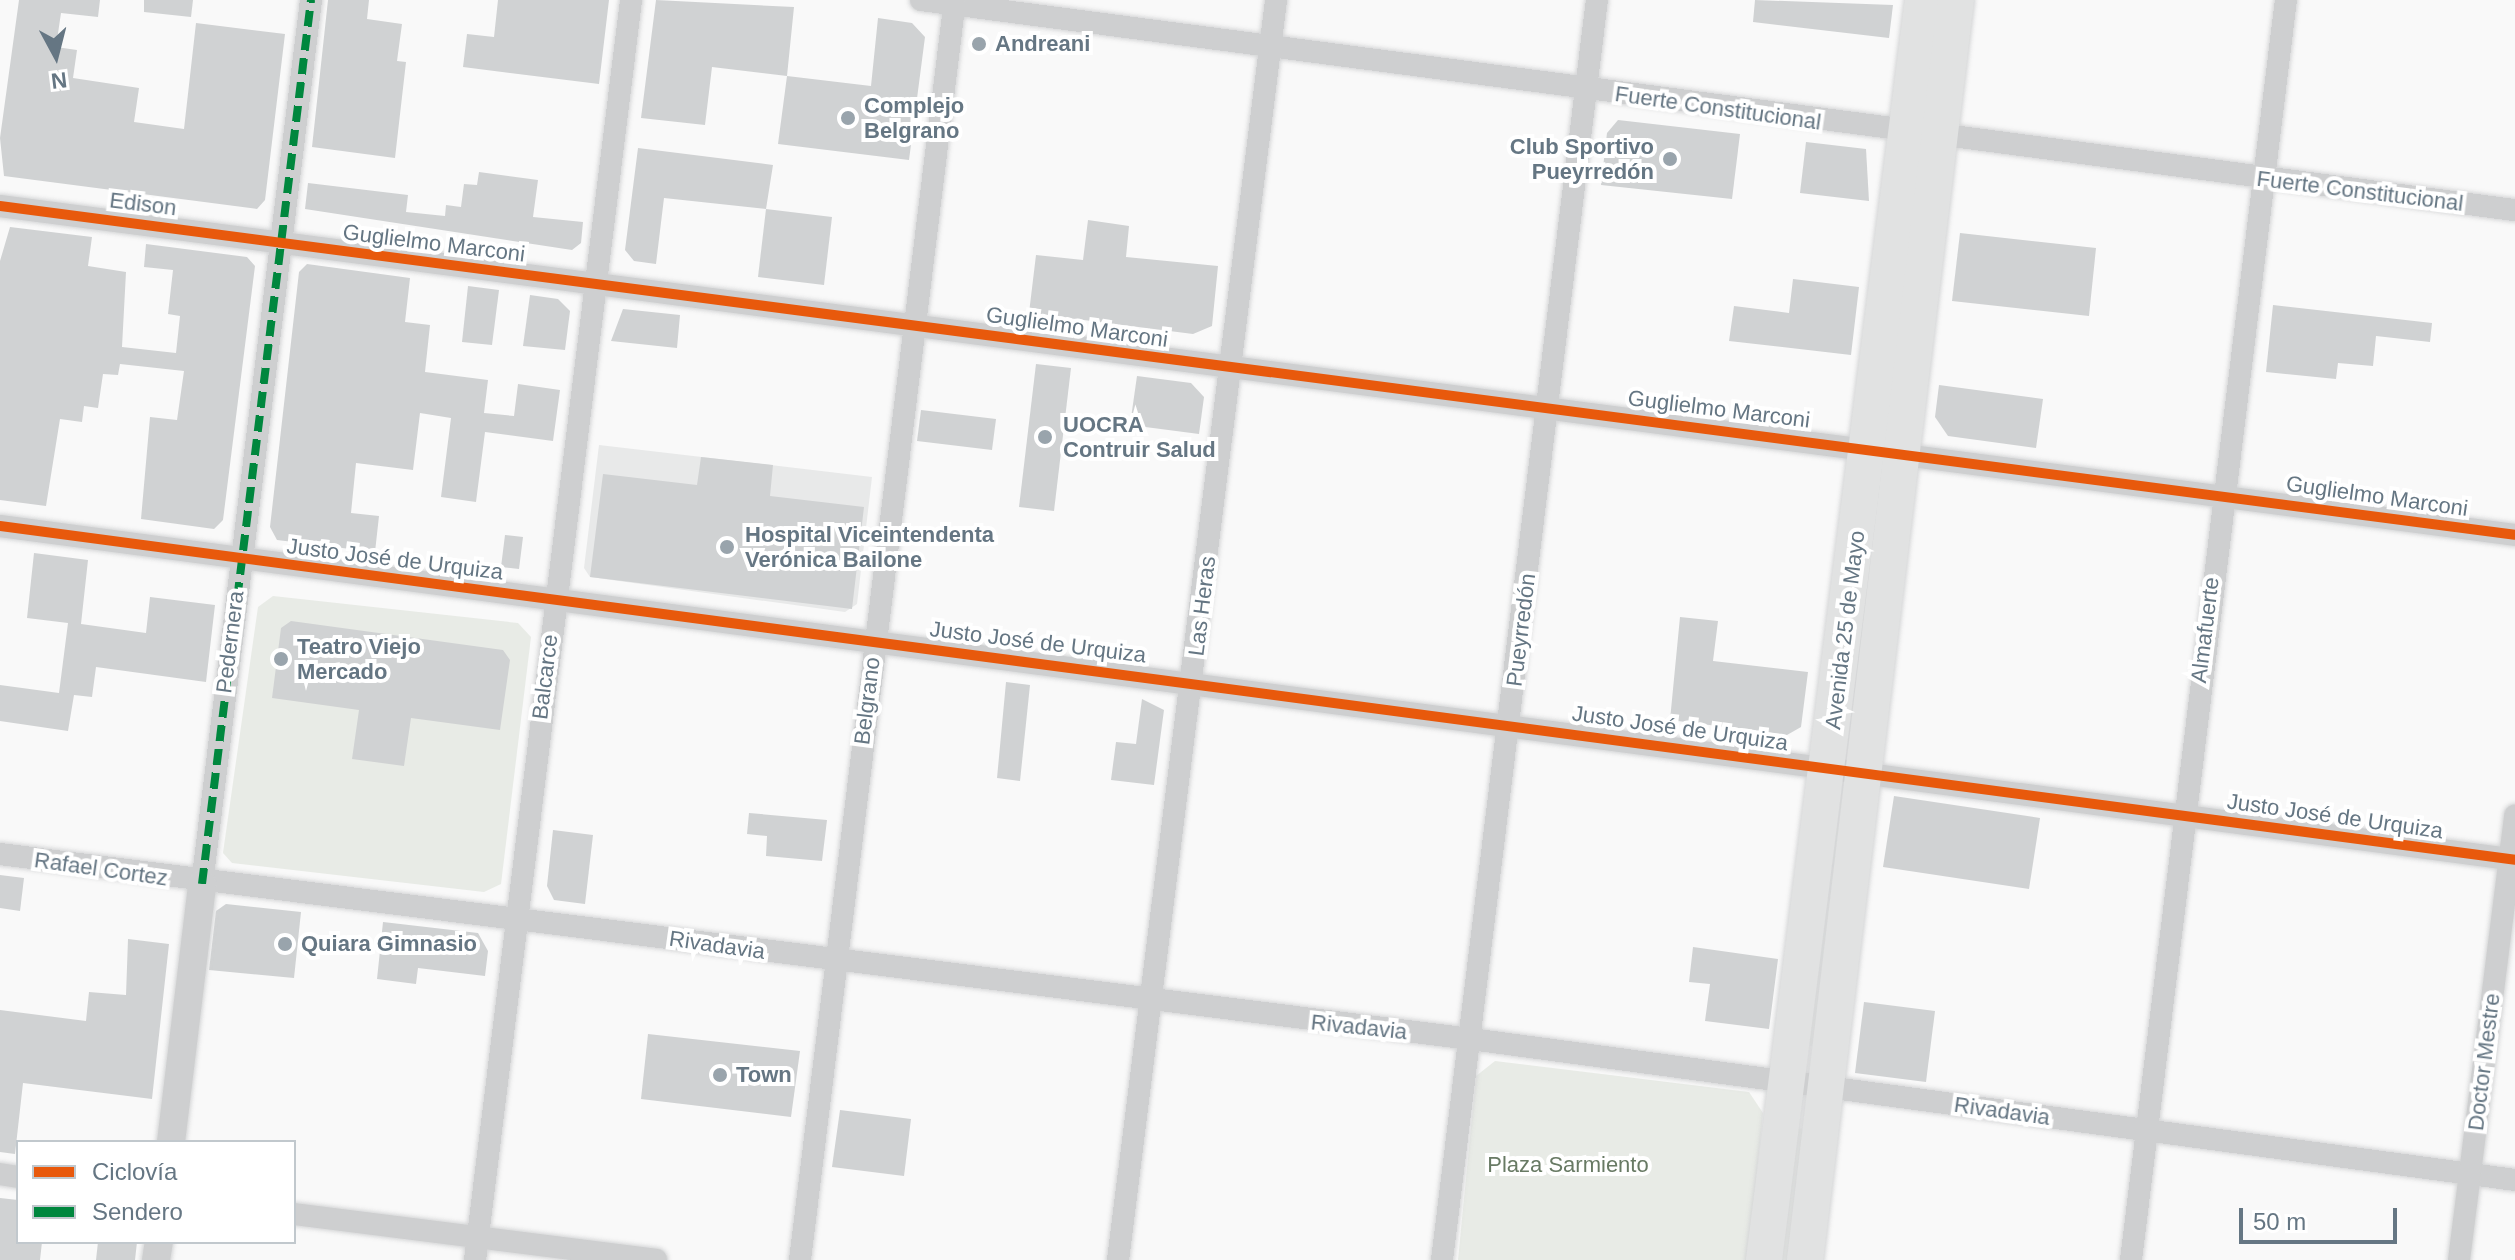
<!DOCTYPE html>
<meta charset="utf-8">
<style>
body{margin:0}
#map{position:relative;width:2515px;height:1260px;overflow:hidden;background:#f9f9f9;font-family:Arial,sans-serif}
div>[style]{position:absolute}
.built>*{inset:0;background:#e8e9e9}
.green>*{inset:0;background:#e8ebe6}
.building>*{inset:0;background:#d0d2d3}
.roads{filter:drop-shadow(0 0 2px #d5d6d7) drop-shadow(0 0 2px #d5d6d7)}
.minor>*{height:22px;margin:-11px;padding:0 11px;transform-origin:11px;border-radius:11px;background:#cecfd0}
.tertiary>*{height:28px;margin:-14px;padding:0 14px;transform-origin:14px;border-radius:14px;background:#cecfd0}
.primary>*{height:36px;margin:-18px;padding:0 18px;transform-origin:18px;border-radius:18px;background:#e1e2e2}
.quiet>*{height:8px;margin-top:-4px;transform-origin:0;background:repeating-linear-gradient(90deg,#00873e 0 16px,transparent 0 24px)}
.cycleway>*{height:10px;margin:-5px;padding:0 5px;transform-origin:5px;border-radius:5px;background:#e8590c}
.dots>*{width:22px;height:22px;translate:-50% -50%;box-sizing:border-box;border:4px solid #fff;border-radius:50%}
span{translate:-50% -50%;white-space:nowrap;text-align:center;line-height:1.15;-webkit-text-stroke:8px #fff;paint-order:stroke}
.poi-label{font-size:22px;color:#657683;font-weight:700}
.left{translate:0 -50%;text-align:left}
.right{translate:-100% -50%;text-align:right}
.street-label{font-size:22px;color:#657683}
.park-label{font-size:22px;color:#687a64}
.legend{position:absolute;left:16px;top:1140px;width:280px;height:104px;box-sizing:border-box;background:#fff;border:2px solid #c1c8cd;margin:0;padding:10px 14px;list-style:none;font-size:24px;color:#657683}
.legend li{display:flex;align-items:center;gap:16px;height:40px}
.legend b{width:40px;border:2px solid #c1c8cd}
.north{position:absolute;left:16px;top:16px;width:80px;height:80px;-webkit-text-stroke:6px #fff;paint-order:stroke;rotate:173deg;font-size:22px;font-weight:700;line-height:32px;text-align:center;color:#657683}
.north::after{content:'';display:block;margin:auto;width:28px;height:36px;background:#657683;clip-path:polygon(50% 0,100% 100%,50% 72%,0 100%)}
.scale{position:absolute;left:2239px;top:1208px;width:158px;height:36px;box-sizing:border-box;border:4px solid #657683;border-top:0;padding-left:10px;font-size:24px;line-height:28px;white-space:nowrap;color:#657683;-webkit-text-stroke:6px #fff;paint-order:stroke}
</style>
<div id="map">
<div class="built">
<div style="clip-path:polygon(599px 445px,872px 477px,857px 604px,845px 612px,590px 577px,584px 568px)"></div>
</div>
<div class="green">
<div style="clip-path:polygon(273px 596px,518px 623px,531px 637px,501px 884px,484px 892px,232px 863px,223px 853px,258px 607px)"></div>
<div style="clip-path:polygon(1835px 817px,1841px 818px,1813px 1046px,1807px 1046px)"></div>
<div style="clip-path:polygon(1495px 1061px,1749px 1092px,1763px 1113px,1748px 1260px,1458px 1260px,1476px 1076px)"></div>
<div style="clip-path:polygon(1797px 1128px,1803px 1129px,1787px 1260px,1781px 1260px)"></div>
</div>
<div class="building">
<div style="clip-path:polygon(19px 0,100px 0,98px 17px,61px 13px,56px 47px,77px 50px,73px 78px,139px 88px,134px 122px,184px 129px,196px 23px,285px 34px,265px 200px,257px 209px,4px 176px,0 138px)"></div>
<div style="clip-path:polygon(144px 0,193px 0,191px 17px,144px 12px)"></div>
<div style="clip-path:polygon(328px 0,369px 0,367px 19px,402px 24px,397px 61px,406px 62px,395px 158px,312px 147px)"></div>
<div style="clip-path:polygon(498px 0,609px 0,599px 84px,463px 67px,467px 34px,494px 37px)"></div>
<div style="clip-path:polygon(656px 0,794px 7px,787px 76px,712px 67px,705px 125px,641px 118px)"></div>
<div style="clip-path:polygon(1755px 0,1893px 5px,1889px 38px,1753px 22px)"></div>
<div style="clip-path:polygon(878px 18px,912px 23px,925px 37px,909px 160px,778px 144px,787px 76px,871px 86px)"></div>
<div style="clip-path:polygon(1618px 120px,1740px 134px,1732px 199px,1601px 185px,1607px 133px)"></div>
<div style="clip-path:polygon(1806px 142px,1866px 149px,1869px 201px,1800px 193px)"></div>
<div style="clip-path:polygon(638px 148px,773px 165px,766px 209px,664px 198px,656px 264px,634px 261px,625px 250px)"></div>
<div style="clip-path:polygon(479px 172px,538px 180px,533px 217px,583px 222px,581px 243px,572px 250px,305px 209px,308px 183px,408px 195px,406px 212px,445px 216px,446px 205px,461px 207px,464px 184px,477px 185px)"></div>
<div style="clip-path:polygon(766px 209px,832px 217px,824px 285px,758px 277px)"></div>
<div style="clip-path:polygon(1088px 220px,1129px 226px,1126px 257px,1218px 266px,1212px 326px,1193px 334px,1029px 313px,1036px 255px,1083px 260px)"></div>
<div style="clip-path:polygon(10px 227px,92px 237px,88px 266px,126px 272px,122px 347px,176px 353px,180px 316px,168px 314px,173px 270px,144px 267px,146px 244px,247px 257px,255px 266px,223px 520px,214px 529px,141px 519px,150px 417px,177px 420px,184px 371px,120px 364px,118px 375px,103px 374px,98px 408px,84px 406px,82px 422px,60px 419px,46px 506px,0 500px,0 261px)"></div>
<div style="clip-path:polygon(1960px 233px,2096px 248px,2089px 316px,1952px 301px)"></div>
<div style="clip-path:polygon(307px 264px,410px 278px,405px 322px,430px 325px,425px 372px,488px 380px,484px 413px,514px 416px,518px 384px,560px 390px,553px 441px,485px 432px,476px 502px,441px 497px,451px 418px,420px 413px,413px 470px,356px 463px,351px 513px,379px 516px,375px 552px,277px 540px,270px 527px,299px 272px)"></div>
<div style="clip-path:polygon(1793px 279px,1859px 287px,1851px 355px,1729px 341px,1734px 306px,1789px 313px)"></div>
<div style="clip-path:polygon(468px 286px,499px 290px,492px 345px,462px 342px)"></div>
<div style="clip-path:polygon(530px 295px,558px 299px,570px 311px,565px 350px,523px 346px)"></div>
<div style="clip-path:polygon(2273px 305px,2432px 323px,2430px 342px,2376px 336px,2373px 366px,2338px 363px,2336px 379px,2266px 372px)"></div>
<div style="clip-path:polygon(623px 309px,680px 315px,677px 348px,611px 341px)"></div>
<div style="clip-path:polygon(1036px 364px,1071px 368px,1054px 511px,1019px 507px)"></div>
<div style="clip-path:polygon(1137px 376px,1191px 383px,1204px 397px,1199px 434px,1130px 425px)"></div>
<div style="clip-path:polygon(1939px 385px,2043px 399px,2036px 448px,1948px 436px,1935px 417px)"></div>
<div style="clip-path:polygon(921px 410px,996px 419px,992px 450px,917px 441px)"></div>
<div style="clip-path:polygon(701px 457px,773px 465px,770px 496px,864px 507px,852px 609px,590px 577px,603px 474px,697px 485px)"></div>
<div style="clip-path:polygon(505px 535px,523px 537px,519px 569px,501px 567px)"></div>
<div style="clip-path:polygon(34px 553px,88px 560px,81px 624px,146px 633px,150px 597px,215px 605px,206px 682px,96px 667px,92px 697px,74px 695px,68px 731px,0 721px,0 685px,59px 693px,68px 623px,27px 618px)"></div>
<div style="clip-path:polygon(1680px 617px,1718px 621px,1713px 661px,1808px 672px,1801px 727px,1787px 735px,1670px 720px)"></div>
<div style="clip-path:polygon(291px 621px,503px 650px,510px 660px,500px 730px,411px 718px,404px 766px,352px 759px,359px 710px,272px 698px,281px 628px)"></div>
<div style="clip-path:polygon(1006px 682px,1030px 685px,1020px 781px,997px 778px)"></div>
<div style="clip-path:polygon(1142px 699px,1164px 710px,1154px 785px,1111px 780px,1116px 742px,1136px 744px)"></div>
<div style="clip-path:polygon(1894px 796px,2040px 818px,2029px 889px,1883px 867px)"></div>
<div style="clip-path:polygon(749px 813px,827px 820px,822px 861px,766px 856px,767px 836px,747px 834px)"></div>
<div style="clip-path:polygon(553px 830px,593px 835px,585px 904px,554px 900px,547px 886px)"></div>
<div style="clip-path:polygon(0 875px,24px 878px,20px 911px,0 908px)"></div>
<div style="clip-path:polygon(226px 904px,301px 912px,294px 978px,209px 970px,216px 911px)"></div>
<div style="clip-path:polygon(383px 922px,478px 933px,488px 951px,485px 976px,418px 968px,416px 984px,377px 979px)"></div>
<div style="clip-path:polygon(128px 939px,169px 944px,152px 1099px,23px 1083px,15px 1154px,0 1152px,0 1010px,86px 1021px,89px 992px,126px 995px)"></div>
<div style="clip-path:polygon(1693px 947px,1778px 959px,1769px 1029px,1705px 1021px,1710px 984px,1689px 982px)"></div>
<div style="clip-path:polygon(1864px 1002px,1935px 1011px,1926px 1082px,1855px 1073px)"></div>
<div style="clip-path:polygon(648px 1034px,800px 1051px,791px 1117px,641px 1099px)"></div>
<div style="clip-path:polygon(840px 1110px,911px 1119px,904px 1176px,832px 1167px)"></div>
<div style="clip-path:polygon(0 1198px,18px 1200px,18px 1242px,42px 1242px,40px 1260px,0 1260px)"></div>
<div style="clip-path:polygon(98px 1242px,137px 1242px,135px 1260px,96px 1260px)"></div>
</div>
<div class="roads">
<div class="minor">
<div style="left:921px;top:0;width:1608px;rotate:7.51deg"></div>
<div style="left:0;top:206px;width:2536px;rotate:7.45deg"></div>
<div style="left:0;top:526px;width:2537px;rotate:7.56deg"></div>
<div style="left:0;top:854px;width:1483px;rotate:7.17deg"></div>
<div style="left:1471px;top:1039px;width:1053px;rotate:7.69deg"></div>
<div style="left:202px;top:884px;width:891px;rotate:-82.97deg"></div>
<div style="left:0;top:1174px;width:18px;rotate:9deg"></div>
<div style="left:294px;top:1214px;width:365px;rotate:7.2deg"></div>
<div style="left:475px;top:1260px;width:1270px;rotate:-82.94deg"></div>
<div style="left:800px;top:1260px;width:1269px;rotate:-82.99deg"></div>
<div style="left:1118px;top:1260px;width:1270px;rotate:-82.85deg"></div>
<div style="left:1442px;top:1260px;width:1269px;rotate:-82.99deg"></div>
<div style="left:2131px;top:1260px;width:1269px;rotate:-82.99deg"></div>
<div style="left:2459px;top:1260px;width:448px;rotate:-82.8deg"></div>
</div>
<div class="tertiary">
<div style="left:171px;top:1142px;width:260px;rotate:-83.1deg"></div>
<div style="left:156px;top:1260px;width:18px;rotate:-81deg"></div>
</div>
<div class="primary">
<div style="left:1764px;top:1260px;width:1270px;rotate:-82.81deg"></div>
<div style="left:1805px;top:1260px;width:1269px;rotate:-83.17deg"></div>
</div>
</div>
<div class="quiet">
<div style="left:202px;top:884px;width:891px;rotate:-82.97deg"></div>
</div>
<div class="cycleway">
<div style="left:0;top:206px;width:2536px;rotate:7.45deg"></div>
<div style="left:0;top:526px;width:2537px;rotate:7.56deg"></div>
</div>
<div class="dots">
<div style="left:979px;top:44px;background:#99a4ac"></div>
<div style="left:848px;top:118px;background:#99a4ac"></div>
<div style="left:1670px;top:159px;background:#99a4ac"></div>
<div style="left:1045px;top:437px;background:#99a4ac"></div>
<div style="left:727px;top:547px;background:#99a4ac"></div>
<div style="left:281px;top:659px;background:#99a4ac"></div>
<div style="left:285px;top:944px;background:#99a4ac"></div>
<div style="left:720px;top:1075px;background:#99a4ac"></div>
</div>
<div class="poi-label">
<span class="left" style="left:995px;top:44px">Andreani</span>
<span class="left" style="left:864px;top:118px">Complejo<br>Belgrano</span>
<span class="right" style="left:1654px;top:159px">Club Sportivo<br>Pueyrredón</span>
<span class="left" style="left:1063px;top:437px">UOCRA<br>Contruir Salud</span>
<span class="left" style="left:745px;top:547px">Hospital Viceintendenta<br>Verónica Bailone</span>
<span class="left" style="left:297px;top:659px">Teatro Viejo<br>Mercado</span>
<span class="left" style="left:301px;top:944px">Quiara Gimnasio</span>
<span class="left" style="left:736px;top:1075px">Town</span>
</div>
<div class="street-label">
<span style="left:1718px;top:108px;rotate:8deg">Fuerte Constitucional</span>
<span style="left:2360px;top:191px;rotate:7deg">Fuerte Constitucional</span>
<span style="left:143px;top:204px;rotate:7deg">Edison</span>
<span style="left:434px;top:243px;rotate:7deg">Guglielmo Marconi</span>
<span style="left:1077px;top:327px;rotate:8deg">Guglielmo Marconi</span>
<span style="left:1719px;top:409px;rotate:7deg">Guglielmo Marconi</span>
<span style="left:2377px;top:496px;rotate:8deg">Guglielmo Marconi</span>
<span style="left:395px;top:559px;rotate:7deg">Justo José de Urquiza</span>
<span style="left:1202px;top:606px;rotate:-83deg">Las Heras</span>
<span style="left:1521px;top:630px;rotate:-83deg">Pueyrredón</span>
<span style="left:1845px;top:630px;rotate:-83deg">Avenida 25 de Mayo</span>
<span style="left:2205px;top:630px;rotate:-83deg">Almafuerte</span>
<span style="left:230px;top:642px;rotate:-83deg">Pedernera</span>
<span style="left:1038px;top:642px;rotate:7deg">Justo José de Urquiza</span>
<span style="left:545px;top:677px;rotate:-83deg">Balcarce</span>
<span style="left:867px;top:701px;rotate:-83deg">Belgrano</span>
<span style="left:1680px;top:728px;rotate:8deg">Justo José de Urquiza</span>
<span style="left:2335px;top:816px;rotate:8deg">Justo José de Urquiza</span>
<span style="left:101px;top:869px;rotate:8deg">Rafael Cortez</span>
<span style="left:717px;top:945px;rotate:8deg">Rivadavia</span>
<span style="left:1359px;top:1027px;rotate:6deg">Rivadavia</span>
<span style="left:2484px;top:1062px;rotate:-83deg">Doctor Mestre</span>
<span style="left:2002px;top:1111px;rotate:8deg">Rivadavia</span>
</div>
<div class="park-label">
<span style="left:1568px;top:1165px">Plaza Sarmiento</span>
</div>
<ul class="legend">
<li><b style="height:10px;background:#e8590c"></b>Ciclovía</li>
<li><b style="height:10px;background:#00873e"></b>Sendero</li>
</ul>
<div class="north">N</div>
<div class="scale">50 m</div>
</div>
